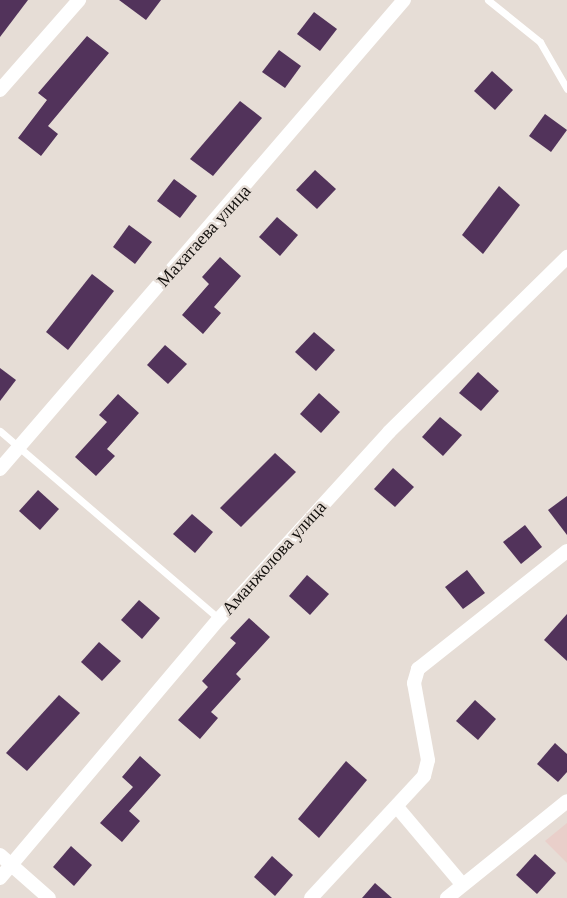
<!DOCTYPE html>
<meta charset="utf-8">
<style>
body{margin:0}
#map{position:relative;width:567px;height:898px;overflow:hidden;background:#e6ddd6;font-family:"Times New Roman",serif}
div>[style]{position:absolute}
.industrial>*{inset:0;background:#e9cfca}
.building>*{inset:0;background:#52335b}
.service>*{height:7px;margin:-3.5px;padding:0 3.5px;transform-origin:3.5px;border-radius:3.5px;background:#fff}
.minor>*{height:14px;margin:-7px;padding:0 7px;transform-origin:7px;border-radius:7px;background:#fff}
span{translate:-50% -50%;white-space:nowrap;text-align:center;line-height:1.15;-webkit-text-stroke:5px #e6ddd6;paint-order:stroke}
.street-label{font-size:18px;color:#13100d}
</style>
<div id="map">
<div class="industrial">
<div style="clip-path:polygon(567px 823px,567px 863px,545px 841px)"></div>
</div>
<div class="building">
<div style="clip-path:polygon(0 0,28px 0,0 37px)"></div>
<div style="clip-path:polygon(119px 0,161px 0,146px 20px)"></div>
<div style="clip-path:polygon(314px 12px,337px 29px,320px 51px,297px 34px)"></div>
<div style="clip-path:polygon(87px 36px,109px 53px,48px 126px,58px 134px,41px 156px,18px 138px,47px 100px,38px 93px)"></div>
<div style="clip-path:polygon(279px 50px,301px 66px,285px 88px,262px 72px)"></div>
<div style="clip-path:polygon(492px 71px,513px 90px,495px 110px,474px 91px)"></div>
<div style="clip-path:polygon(240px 101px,262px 118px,213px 176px,190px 159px)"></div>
<div style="clip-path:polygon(545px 114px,567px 130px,551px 152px,529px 136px)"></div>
<div style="clip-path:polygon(315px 170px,336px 189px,317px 209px,296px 190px)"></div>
<div style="clip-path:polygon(174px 179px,197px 196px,180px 218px,157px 201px)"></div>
<div style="clip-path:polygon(499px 186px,520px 205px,483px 254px,462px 235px)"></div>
<div style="clip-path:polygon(277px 217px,298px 235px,280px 256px,259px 237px)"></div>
<div style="clip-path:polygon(129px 225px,152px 242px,135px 264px,113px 247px)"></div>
<div style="clip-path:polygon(220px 257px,241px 276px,214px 307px,221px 313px,203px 334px,182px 315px,209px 284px,202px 277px)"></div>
<div style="clip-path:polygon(92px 274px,114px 291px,68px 350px,46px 332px)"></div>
<div style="clip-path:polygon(314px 332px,335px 350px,316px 371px,295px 352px)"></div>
<div style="clip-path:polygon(165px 345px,187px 364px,168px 384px,147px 365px)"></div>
<div style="clip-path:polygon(0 368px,16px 380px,0 401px)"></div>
<div style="clip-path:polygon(478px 372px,499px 391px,481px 411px,459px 393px)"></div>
<div style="clip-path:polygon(319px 393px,340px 412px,321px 433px,300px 414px)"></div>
<div style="clip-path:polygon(118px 394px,139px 413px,107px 449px,115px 456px,96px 476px,75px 457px,107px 422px,99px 415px)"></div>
<div style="clip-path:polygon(440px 417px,462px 435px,443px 456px,422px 437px)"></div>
<div style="clip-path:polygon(275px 453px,296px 472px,241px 527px,220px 508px)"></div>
<div style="clip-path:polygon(393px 468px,414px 487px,395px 507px,374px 489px)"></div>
<div style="clip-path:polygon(38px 490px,59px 509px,40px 530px,19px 511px)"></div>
<div style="clip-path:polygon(567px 496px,567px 535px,548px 510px)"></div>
<div style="clip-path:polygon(192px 514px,213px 532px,195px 553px,173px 534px)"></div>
<div style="clip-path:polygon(525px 525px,542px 547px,521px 564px,503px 542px)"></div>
<div style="clip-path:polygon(467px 570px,485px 593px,463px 609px,445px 587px)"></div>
<div style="clip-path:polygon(307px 575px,329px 594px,310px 615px,289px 596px)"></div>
<div style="clip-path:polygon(139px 600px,160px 618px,142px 639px,121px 620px)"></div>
<div style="clip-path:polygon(567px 614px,567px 661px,544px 640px)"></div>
<div style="clip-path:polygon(249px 618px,270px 637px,236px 674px,241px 679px,211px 712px,218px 718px,200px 739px,178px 720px,208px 687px,202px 681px,236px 643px,230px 638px)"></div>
<div style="clip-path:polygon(99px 642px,121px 661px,102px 681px,81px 662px)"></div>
<div style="clip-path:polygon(59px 695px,80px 713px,27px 771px,6px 753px)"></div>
<div style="clip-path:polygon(475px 700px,496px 719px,478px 740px,456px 721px)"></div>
<div style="clip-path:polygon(555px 743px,567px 754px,567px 772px,558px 782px,537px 764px)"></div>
<div style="clip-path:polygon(140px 756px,161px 775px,129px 811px,140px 821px,122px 842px,100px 823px,133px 787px,122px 777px)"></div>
<div style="clip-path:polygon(346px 761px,367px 780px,319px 838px,298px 819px)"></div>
<div style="clip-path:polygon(71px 846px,92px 865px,74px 886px,53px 867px)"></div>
<div style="clip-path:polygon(535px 854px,556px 873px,537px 894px,516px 875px)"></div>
<div style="clip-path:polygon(272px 856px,293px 875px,275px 896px,254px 877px)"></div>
<div style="clip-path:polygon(375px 883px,392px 898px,362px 898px)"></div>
</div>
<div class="service">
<div style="left:488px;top:0;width:67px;rotate:38.9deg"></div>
<div style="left:540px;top:42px;width:54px;rotate:60.1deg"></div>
<div style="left:0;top:431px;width:289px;rotate:40.6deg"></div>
</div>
<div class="minor">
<div style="left:0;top:90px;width:120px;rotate:-48.7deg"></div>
<div style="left:0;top:469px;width:619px;rotate:-49.26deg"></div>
<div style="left:397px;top:807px;width:101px;rotate:49.8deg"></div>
<div style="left:0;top:855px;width:65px;rotate:41.3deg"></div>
<div style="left:0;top:878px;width:339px;rotate:-49.8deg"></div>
<div style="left:219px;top:619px;width:253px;rotate:-47.7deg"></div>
<div style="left:389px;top:432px;width:250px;rotate:-44.5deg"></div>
<div style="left:311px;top:898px;width:166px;rotate:-47.2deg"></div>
<div style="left:424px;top:776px;width:16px;rotate:-76deg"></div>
<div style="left:428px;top:760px;width:78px;rotate:-100.3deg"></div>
<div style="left:414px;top:683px;width:15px;rotate:-74deg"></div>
<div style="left:418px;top:669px;width:190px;rotate:-38.4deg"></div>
<div style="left:447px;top:898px;width:154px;rotate:-38.9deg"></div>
</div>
<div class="street-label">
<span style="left:204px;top:236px;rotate:-48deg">Махатаева улица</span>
<span style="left:274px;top:558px;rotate:-48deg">Аманжолова улица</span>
</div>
</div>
